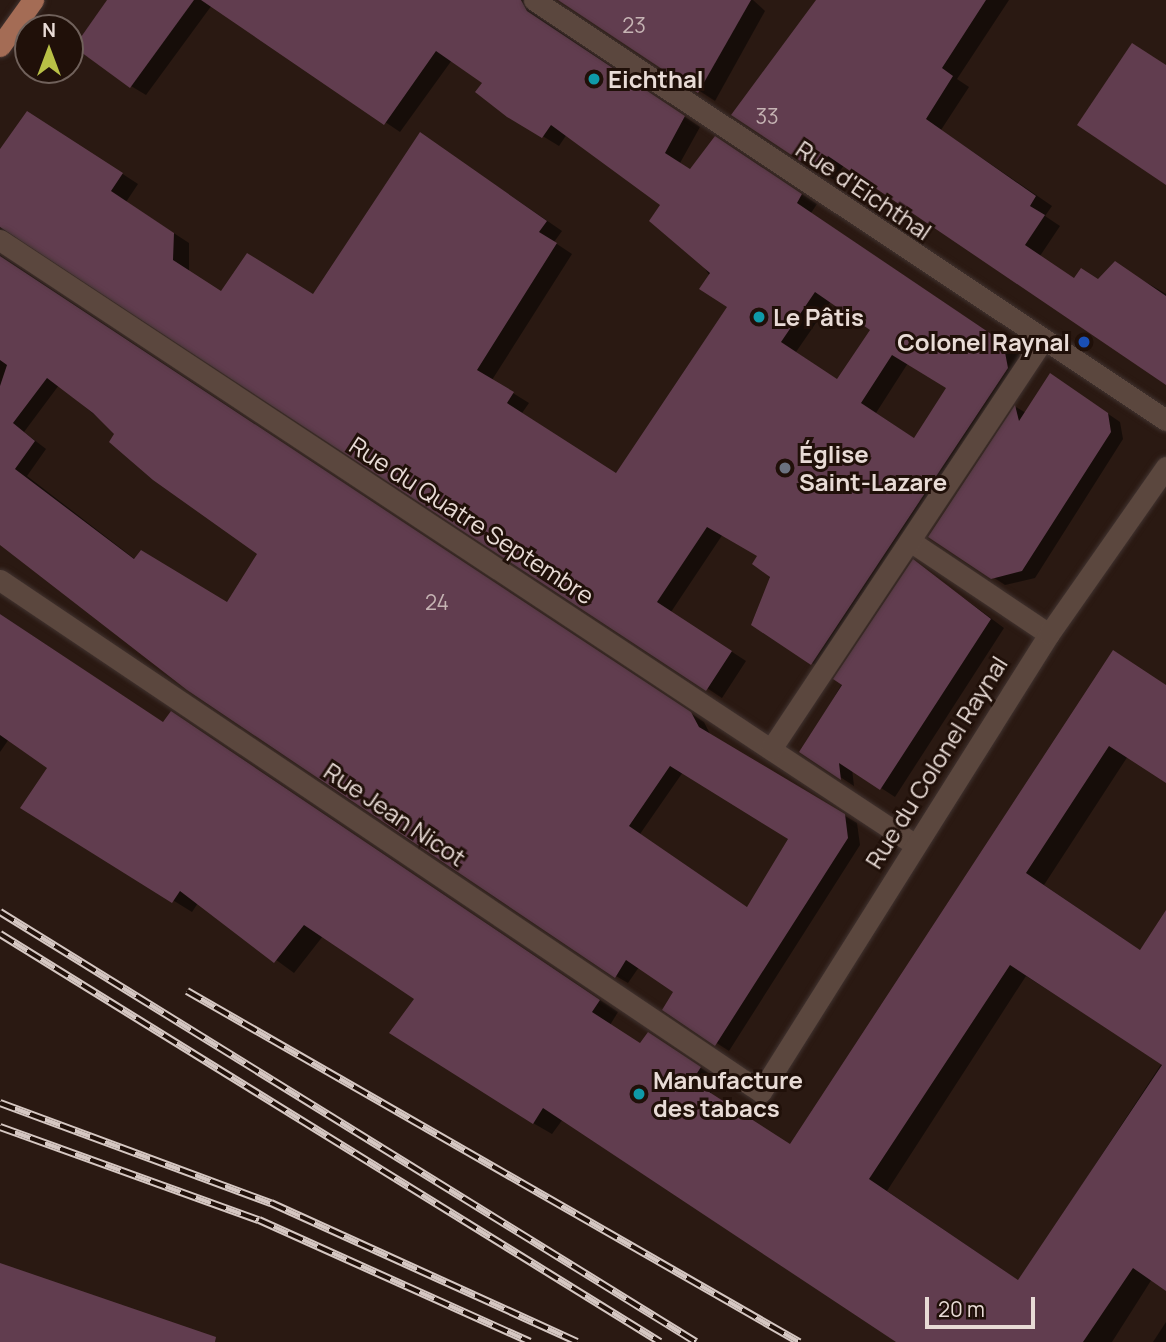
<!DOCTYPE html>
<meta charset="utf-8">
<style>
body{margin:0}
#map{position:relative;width:1166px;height:1342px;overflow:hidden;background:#2a1912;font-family:Manrope,sans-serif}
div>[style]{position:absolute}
.shadow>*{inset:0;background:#0007}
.building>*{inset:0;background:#613d4f}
.roads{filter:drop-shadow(0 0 2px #413330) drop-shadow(0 0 2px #413330)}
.minor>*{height:21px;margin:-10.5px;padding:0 10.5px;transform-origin:10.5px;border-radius:10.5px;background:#5b473e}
.major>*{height:21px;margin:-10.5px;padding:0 10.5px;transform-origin:10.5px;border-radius:10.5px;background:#a46c55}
.rail>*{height:8px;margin-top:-4px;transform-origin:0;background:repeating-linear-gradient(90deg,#201009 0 16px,#d5c7c2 0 32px);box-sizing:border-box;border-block:2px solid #d5c7c2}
.dots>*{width:19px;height:19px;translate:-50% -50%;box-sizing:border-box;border:4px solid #201009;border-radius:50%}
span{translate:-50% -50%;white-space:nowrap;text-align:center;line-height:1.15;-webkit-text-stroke:6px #201009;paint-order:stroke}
.number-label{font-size:21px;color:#c6b4b4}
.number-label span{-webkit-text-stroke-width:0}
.poi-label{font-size:24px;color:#e8dbd6;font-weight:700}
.left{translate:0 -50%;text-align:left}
.right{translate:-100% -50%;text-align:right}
.street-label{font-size:24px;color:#e8dbd6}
.north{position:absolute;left:14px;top:14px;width:70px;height:70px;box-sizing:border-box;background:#201009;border:2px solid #70615b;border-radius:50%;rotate:0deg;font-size:19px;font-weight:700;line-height:28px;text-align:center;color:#e8dbd6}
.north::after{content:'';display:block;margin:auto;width:24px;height:32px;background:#b9c046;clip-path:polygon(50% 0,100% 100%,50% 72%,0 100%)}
.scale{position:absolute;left:925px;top:1297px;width:110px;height:32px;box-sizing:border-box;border:4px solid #e8dbd6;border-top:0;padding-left:9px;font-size:21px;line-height:24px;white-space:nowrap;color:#e8dbd6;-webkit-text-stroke:5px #201009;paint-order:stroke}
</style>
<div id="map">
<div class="shadow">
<div style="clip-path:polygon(evenodd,110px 0,542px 0,537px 16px,700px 127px,680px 163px,691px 171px,731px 147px,817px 204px,811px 213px,1019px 353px,1023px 378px,828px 672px,812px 663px,759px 556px,723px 534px,671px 612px,746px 661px,722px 698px,22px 237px,0 242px,0 152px,43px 122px,138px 184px,126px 202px,189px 243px,189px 271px,222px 293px,314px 296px,421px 134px,562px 231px,554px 242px,572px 254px,492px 380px,529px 403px,522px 413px,617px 475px,730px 307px,663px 204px,567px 134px,559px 146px,508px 115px,485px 82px,452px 60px,400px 132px,212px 5px,146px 95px,131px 86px,110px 0,831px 301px,873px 329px,838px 381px,796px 352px,831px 301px,110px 0,908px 363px,948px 388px,915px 439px,876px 413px,908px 363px)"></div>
<div style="clip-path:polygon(561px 0,753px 0,765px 11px,715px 101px)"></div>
<div style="clip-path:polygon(872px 0,1009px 0,957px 79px,969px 87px,941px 130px,1052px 206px,1045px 216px,1060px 226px,1040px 256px,1075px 280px,1099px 280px,1115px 264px,1166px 294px,1166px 383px,844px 165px,834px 180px,733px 115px)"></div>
<div style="clip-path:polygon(evenodd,0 255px,704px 722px,711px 736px,857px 823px,860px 845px,729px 1051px,664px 1009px,675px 992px,639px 967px,628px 983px,616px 976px,0 543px,0 255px,59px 385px,259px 553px,228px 604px,136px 560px,27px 476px,46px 449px,24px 432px,59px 385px,0 255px,683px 772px,790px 838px,748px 908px,640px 834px,683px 772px)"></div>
<div style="clip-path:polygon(1063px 383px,1120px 422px,1123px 439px,1035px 578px,1005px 585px,930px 536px,1016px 407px,1026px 413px)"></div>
<div style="clip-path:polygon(914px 561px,1004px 628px,895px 797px,852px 769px,854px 786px,802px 752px)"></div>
<div style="clip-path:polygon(evenodd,0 614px,162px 722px,190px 724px,618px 1012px,610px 1025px,642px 1045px,667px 1045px,719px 1080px,710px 1094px,791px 1146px,1113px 653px,1166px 686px,1166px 781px,1128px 756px,1044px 885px,1141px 951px,1166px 914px,1166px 1289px,1152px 1279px,1112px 1342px,902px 1342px,563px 1119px,552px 1134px,533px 1123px,416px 999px,323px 936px,294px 973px,198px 903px,192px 912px,22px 807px,49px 768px,9px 739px,0 752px,0 614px,1026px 976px,1162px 1063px,1019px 1281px,887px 1191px,1026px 976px)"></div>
<div style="clip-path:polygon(1166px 1322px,1166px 1342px,1153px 1342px)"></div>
</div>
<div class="building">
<div style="clip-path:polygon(107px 0,194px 0,130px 88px,74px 47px)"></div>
<div style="clip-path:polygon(evenodd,201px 0,521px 0,527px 11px,685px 116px,665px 153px,690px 169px,715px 136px,802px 194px,797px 203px,1003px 342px,1008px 368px,811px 665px,751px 625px,770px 577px,752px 564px,757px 556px,707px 527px,657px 602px,732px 651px,706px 691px,0 227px,0 149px,27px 111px,123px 173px,111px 191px,174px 233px,173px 260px,221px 291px,247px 253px,313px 294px,420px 132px,547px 221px,539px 232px,557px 243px,477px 370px,514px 392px,507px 403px,616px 473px,727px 307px,699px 289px,710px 273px,649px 221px,660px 205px,551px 125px,542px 138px,507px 117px,475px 92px,482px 83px,436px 51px,384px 125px,201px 0,815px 292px,870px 330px,837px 379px,781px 342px,815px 292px,201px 0,892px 355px,946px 388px,914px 438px,861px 403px,892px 355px)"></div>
<div style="clip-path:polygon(558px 0,751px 0,698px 93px)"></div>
<div style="clip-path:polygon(816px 0,986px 0,942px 68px,953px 76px,926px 119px,1036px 196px,1030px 206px,1045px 215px,1025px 245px,1074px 278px,1081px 268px,1098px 279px,1115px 261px,1166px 296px,1166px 385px,828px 156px,817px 172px,731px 115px)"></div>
<div style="clip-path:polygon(1132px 43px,1166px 65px,1166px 185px,1077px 125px)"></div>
<div style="clip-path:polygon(evenodd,0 256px,691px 712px,699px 727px,845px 814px,848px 838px,715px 1046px,662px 1010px,673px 992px,626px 960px,615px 978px,187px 690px,0 545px,0 386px,7px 365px,0 360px,0 256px,47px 378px,93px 413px,114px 434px,109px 442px,153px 480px,257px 554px,227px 602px,141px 550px,134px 559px,15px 469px,35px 441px,13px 423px,47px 378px,0 256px,670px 766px,788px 839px,747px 907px,629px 826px,670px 766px)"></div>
<div style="clip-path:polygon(1050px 373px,1108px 413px,1111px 432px,1022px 571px,991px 579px,928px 537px,1015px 405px,1019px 421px)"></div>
<div style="clip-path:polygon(913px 559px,991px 619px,880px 790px,839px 763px,841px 780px,799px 752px,842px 685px,833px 679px)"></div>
<div style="clip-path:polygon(evenodd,0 614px,163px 722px,171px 711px,600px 1000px,592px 1012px,640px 1043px,648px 1032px,701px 1067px,692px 1081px,790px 1144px,1113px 650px,1166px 685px,1166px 783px,1109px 746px,1026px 873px,1140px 950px,1166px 910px,1166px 1291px,1133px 1268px,1083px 1342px,896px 1342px,543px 1108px,533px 1124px,389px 1033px,414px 999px,304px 925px,274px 963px,180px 891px,172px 903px,20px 808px,47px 768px,0 735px,0 614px,1010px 965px,1162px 1065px,1018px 1280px,869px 1179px,1010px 965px)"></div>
<div style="clip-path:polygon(0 1263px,216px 1337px,215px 1342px,0 1342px)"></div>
</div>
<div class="roads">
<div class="minor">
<div style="left:534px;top:0;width:759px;rotate:33.61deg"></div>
<div style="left:0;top:240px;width:1096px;rotate:33.46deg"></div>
<div style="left:910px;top:541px;width:167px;rotate:33.8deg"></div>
<div style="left:0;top:580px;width:917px;rotate:33.93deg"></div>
<div style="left:761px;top:1092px;width:541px;rotate:-57.84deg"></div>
<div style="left:1049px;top:634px;width:204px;rotate:-55deg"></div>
<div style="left:771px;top:749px;width:490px;rotate:-56.4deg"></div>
</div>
<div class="major">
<div style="left:0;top:46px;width:57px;rotate:-54.3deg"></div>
</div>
</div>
<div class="rail">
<div style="left:0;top:912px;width:818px;rotate:31.71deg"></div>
<div style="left:0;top:934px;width:776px;rotate:31.72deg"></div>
<div style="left:187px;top:991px;width:706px;rotate:29.84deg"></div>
<div style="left:0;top:1103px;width:289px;rotate:20.3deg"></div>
<div style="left:271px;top:1203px;width:336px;rotate:24.4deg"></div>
<div style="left:0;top:1127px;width:275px;rotate:19.8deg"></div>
<div style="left:259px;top:1220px;width:297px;rotate:24.2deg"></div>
</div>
<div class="dots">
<div style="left:594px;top:79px;background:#0f9aa8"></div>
<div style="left:759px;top:317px;background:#0f9aa8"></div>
<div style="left:1084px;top:342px;background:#1a4fb4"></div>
<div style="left:785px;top:468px;background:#6b7280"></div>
<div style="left:639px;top:1094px;background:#0f9aa8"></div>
</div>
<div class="number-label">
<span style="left:634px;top:25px">23</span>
<span style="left:767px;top:116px">33</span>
<span style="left:437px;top:602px">24</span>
</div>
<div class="poi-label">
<span class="left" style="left:608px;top:79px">Eichthal</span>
<span class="left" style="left:773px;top:317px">Le Pâtis</span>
<span class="right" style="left:1070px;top:342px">Colonel Raynal</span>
<span class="left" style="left:799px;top:468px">Église<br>Saint-Lazare</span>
<span class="left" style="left:653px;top:1094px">Manufacture<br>des tabacs</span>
</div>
<div class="street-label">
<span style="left:864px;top:190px;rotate:34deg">Rue d'Eichthal</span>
<span style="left:472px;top:520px;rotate:33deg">Rue du Quatre Septembre</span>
<span style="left:936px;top:762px;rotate:-58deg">Rue du Colonel Raynal</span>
<span style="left:395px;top:814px;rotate:34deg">Rue Jean Nicot</span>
</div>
<div class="north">N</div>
<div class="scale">20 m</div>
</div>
